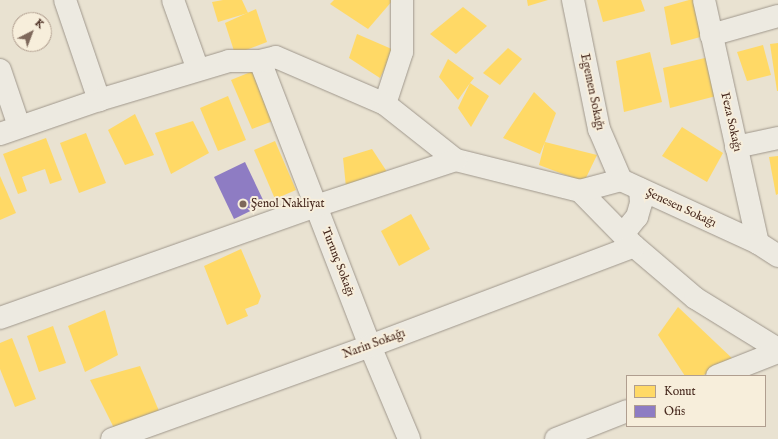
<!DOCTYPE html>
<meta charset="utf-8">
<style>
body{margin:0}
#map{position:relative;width:778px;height:439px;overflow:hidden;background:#e9e2d1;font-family:"IM FELL English",serif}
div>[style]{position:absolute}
.homes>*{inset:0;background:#ffd966}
.offices>*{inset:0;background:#8e7cc3}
.roads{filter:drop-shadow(0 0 1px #9f978c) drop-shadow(0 0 1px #9f978c)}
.minor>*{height:22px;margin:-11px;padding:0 11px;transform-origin:11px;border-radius:11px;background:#edeae1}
.dots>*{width:11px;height:11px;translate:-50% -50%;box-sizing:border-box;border:2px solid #f7eedb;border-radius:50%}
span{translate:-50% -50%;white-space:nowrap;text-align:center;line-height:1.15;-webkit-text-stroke:4px #f7eedb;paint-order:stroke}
.street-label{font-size:12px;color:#45271c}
.poi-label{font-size:12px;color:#45271c}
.left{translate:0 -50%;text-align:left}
.legend{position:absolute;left:626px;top:375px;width:140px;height:52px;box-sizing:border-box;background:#f7eedb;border:1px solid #b09e8f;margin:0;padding:5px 7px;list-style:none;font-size:12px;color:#45271c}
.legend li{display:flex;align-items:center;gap:8px;height:20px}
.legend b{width:20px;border:1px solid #b09e8f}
.north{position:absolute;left:12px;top:12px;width:40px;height:40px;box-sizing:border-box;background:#f7eedb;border:1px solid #b09e8f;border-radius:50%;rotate:42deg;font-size:11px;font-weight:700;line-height:16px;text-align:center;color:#45271c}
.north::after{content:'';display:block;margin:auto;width:14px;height:18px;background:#7e685b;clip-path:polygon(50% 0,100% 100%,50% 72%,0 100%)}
</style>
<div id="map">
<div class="homes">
<div style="clip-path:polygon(223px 0,242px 0,248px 13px,218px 22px,212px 2px)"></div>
<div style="clip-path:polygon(334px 0,393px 0,368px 29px,330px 4px)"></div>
<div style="clip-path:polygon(527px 0,548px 0,528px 6px)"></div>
<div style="clip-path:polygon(597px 0,641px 0,645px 11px,603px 22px)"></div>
<div style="clip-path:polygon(689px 0,697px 0,704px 36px,671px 45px,664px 7px)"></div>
<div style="clip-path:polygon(463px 7px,487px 26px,456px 54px,430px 34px)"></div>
<div style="clip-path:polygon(256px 9px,267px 42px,235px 54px,225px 23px)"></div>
<div style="clip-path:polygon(357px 34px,394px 50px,380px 78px,349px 58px)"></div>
<div style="clip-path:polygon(778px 43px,778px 91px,777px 91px,770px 44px)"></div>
<div style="clip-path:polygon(763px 45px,771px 75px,747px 81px,737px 52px)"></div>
<div style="clip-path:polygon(508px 48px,522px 59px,500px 85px,483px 73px)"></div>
<div style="clip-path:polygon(650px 52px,662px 102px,624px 112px,616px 61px)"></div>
<div style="clip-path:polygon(709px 57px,720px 95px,670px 108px,663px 68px)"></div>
<div style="clip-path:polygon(448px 59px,474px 78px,470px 83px,489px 96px,471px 127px,458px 108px,470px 83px,458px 100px,439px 77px)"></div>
<div style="clip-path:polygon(253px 71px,273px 121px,252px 129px,231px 80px)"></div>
<div style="clip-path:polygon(534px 92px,556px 113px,545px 142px,597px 155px,584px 182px,539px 165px,545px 142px,540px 154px,503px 138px)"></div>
<div style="clip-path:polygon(228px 96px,246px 140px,218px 151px,200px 108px)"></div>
<div style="clip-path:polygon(135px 114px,154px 155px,125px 165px,108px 130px)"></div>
<div style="clip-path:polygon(193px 121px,209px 153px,171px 174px,155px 133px)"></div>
<div style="clip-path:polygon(682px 127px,723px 153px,707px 182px,662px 156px)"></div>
<div style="clip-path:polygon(86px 133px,106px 183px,79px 193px,60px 143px)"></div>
<div style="clip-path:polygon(46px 138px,62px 180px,50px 184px,45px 169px,22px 177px,27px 191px,18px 194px,3px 154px)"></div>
<div style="clip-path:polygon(275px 141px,296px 190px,275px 199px,254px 150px)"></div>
<div style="clip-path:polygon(372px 149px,393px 181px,346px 187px,343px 158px)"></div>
<div style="clip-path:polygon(778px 156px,778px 194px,776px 195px,769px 157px)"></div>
<div style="clip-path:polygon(0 176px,16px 213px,0 220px)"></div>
<div style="clip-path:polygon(411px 214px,430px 249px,399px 266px,381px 231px)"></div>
<div style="clip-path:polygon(241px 249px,261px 296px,258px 304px,245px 309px,248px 316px,227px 325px,204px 266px)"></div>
<div style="clip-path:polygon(678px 307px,735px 361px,701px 376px,685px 376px,658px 335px)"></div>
<div style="clip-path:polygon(105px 310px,118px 355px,85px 372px,68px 326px)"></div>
<div style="clip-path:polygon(53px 326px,66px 363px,39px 372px,27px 336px)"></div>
<div style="clip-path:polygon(12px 338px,36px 399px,15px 407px,0 369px,0 343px)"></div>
<div style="clip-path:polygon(140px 366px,159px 411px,115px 430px,90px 380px)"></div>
</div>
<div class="offices">
<div style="clip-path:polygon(245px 162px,265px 204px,234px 219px,214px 177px)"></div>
</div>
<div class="roads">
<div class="minor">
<div style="left:65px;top:0;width:106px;rotate:71.2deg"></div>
<div style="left:173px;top:0;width:74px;rotate:70.3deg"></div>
<div style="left:573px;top:0;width:132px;rotate:78.6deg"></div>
<div style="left:599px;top:129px;width:56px;rotate:66.7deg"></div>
<div style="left:704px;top:0;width:249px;rotate:77.5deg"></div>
<div style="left:711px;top:35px;width:70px;rotate:-15.8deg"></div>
<div style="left:260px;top:61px;width:305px;rotate:68.9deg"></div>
<div style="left:370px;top:346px;width:101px;rotate:67.2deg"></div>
<div style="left:0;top:70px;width:59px;rotate:71.3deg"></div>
<div style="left:385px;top:104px;width:55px;rotate:-71.9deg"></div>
<div style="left:402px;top:52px;width:52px;rotate:-90deg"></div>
<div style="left:0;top:134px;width:105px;rotate:-19deg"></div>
<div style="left:99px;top:100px;width:136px;rotate:-16.7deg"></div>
<div style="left:229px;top:61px;width:31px"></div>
<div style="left:260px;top:61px;width:16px;rotate:-14deg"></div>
<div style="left:276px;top:57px;width:119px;rotate:23.3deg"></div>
<div style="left:385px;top:104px;width:90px;rotate:38.3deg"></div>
<div style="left:456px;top:160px;width:128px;rotate:14deg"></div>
<div style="left:580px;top:191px;width:77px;rotate:45.5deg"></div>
<div style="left:634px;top:246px;width:80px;rotate:40.4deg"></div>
<div style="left:695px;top:298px;width:97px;rotate:31.6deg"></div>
<div style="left:736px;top:147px;width:43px;rotate:-12.1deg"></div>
<div style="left:580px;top:191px;width:42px;rotate:-15deg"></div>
<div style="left:621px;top:180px;width:151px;rotate:24.7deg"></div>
<div style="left:758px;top:243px;width:24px;rotate:33deg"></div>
<div style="left:623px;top:234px;width:22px;rotate:-51deg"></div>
<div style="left:637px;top:217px;width:15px;rotate:-74deg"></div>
<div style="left:641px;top:203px;width:14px;rotate:-94deg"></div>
<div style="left:0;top:318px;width:335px;rotate:-19.5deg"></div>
<div style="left:316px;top:206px;width:147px;rotate:-18.2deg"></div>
<div style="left:717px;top:376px;width:66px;rotate:-21.5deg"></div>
<div style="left:112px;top:439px;width:274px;rotate:-19.8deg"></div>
<div style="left:370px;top:346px;width:282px;rotate:-20.7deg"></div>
<div style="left:556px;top:439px;width:76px;rotate:-21.5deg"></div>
</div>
</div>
<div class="dots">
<div style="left:243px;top:204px;background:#7e685b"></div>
</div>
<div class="street-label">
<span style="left:592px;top:92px;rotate:78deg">Egemen Sokağı</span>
<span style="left:731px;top:122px;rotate:77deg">Feza Sokağı</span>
<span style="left:681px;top:208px;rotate:25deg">Şenesen Sokağı</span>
<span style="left:338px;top:262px;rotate:69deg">Turunç Sokağı</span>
<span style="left:374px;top:344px;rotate:-20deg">Narin Sokağı</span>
</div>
<div class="poi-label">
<span class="left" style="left:251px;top:204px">Şenol Nakliyat</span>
</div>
<ul class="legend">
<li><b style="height:11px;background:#ffd966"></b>Konut</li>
<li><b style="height:11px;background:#8e7cc3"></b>Ofis</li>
</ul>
<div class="north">K</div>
</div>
